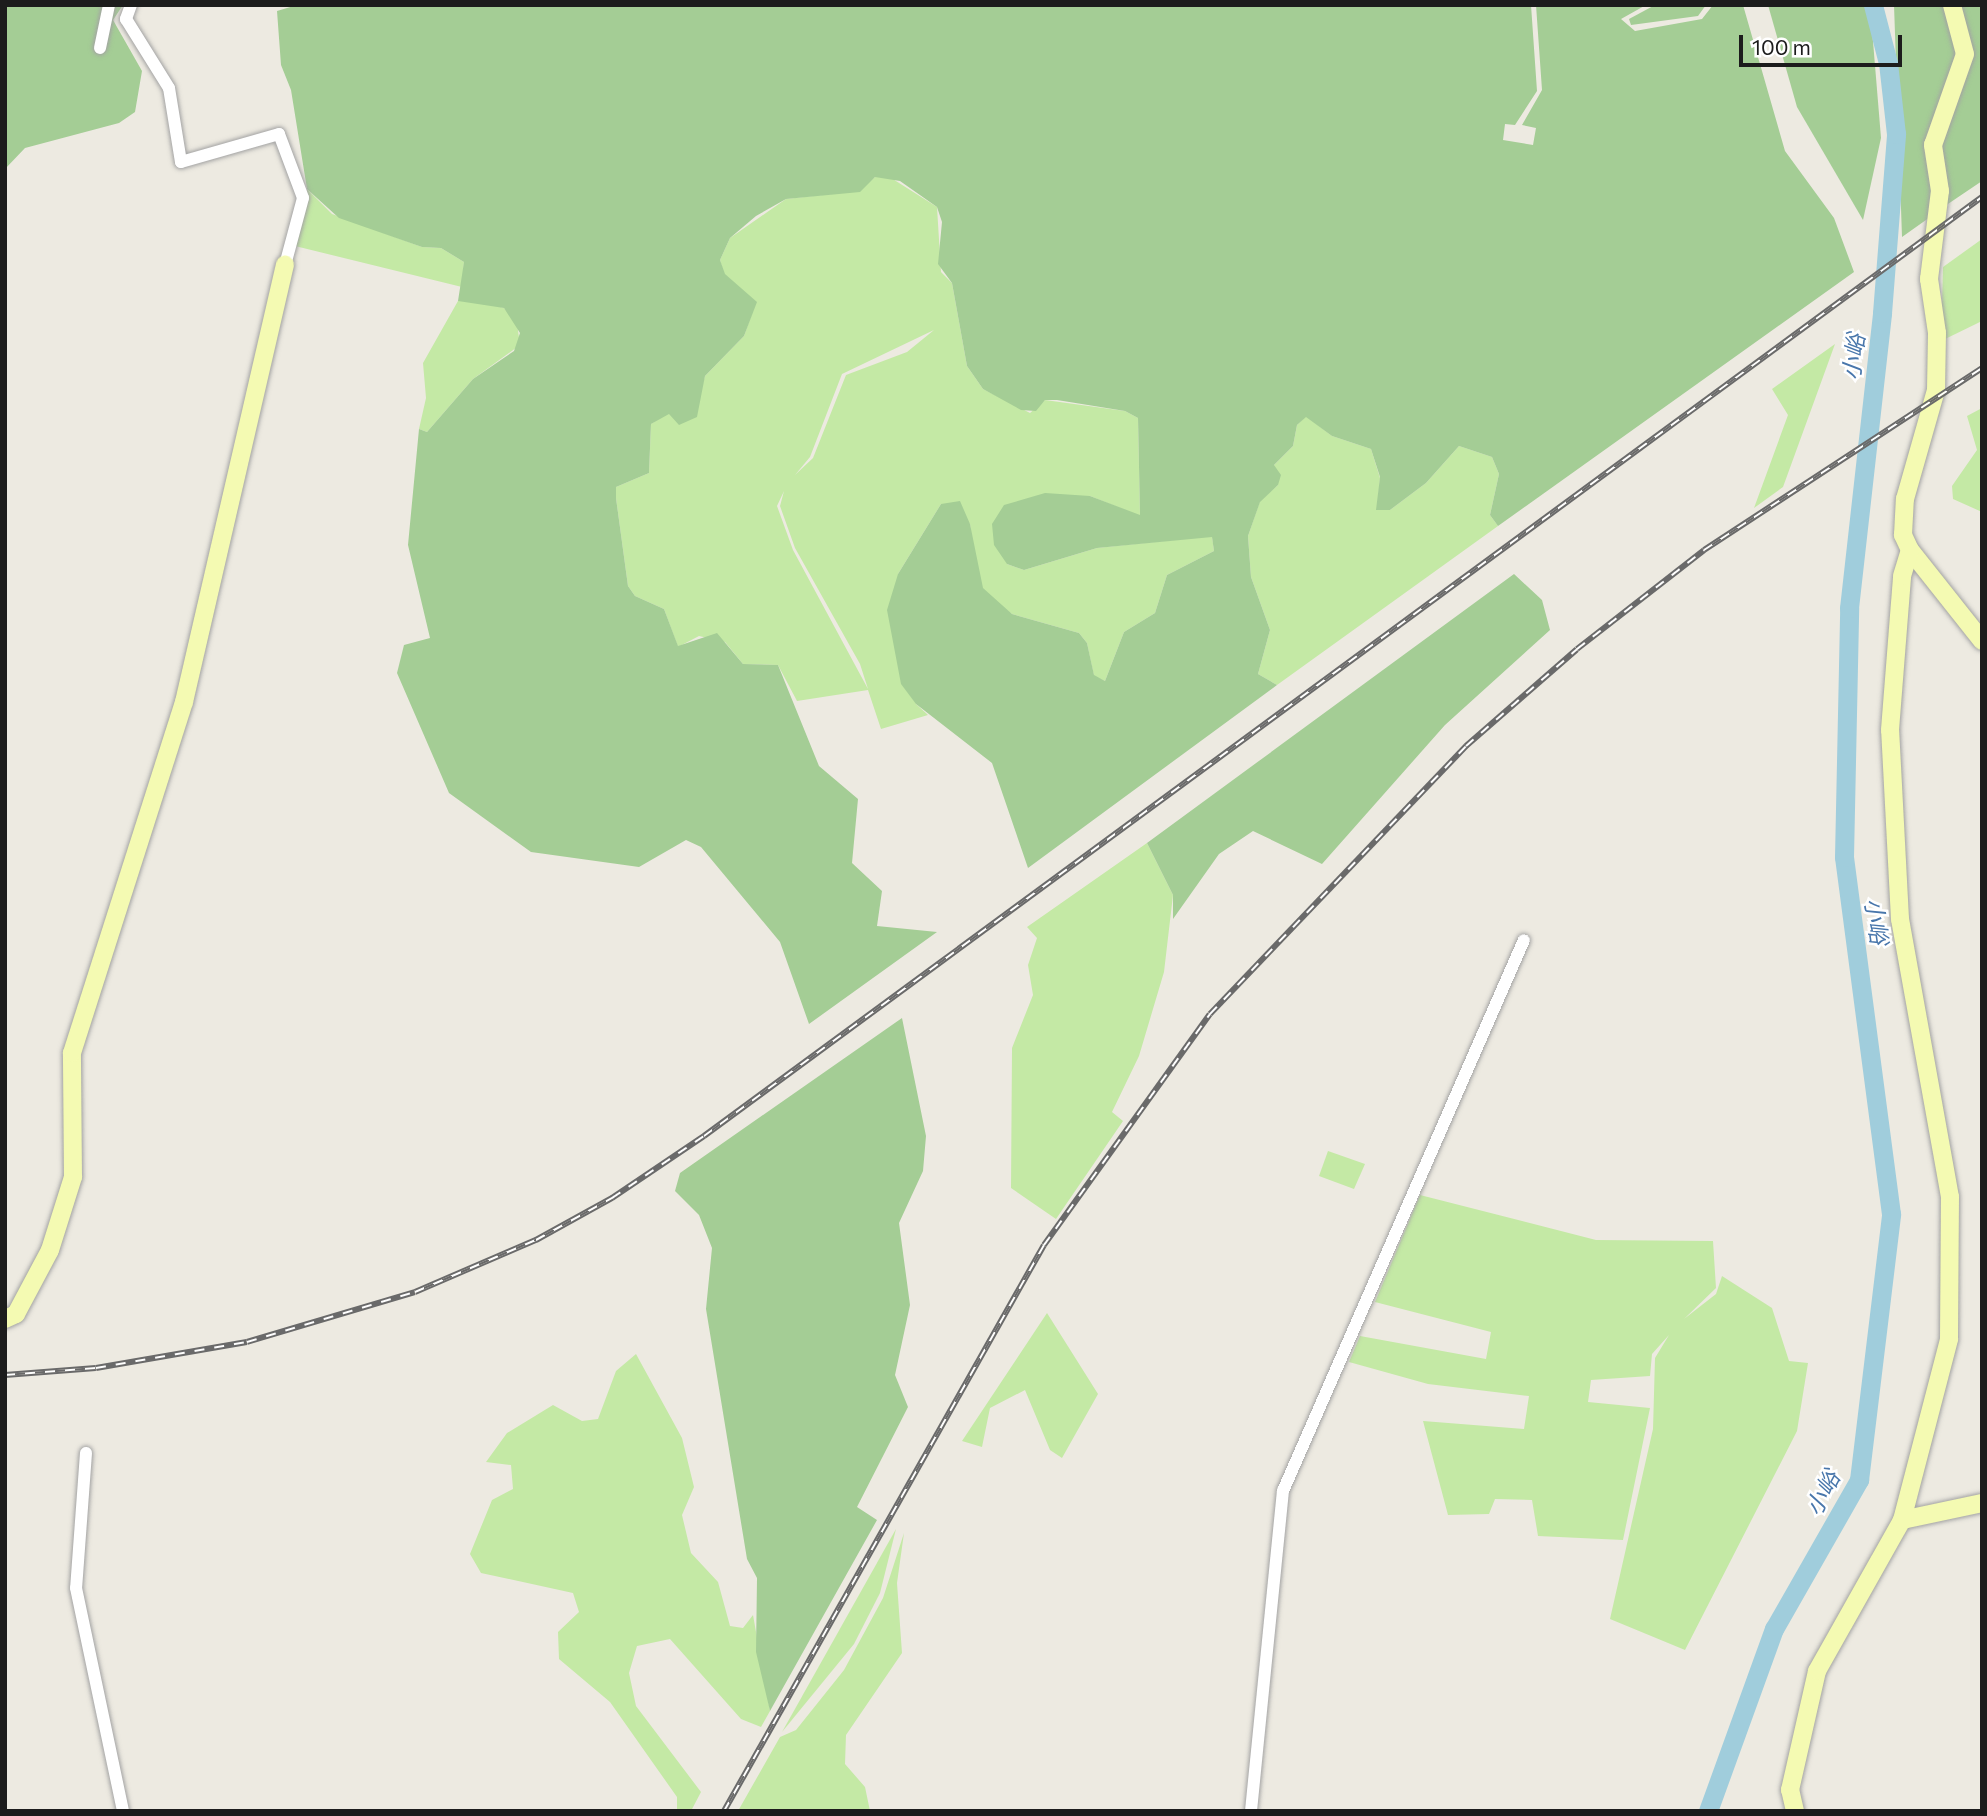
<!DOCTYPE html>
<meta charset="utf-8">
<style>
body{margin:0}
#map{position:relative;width:1987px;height:1816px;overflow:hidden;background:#edeae1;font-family:Commissioner,"Noto Sans SC",sans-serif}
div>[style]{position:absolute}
.grass>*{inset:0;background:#c4e9a5}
.forest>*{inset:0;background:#a4cd95}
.river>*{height:19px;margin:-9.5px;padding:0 9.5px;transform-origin:9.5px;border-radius:9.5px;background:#a0cddc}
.roads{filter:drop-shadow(0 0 2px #a3a3a3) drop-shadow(0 0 2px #a3a3a3)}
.street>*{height:12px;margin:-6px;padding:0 6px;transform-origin:6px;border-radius:6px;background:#fff}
.secondary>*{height:18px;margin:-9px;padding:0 9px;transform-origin:9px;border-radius:9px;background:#f4fab2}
.rail>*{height:6px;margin-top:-3px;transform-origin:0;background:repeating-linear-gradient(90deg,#fff 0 10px,#6a6a6a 0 20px);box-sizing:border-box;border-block:2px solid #6a6a6a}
span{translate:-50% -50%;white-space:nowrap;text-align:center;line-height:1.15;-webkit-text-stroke:5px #fff;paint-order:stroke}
.water-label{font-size:23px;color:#4876ab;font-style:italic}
.frame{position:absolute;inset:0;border:7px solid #1c1c1c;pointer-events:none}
.scale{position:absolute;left:1739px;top:35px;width:163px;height:32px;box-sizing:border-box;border:4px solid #1c1c1c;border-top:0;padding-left:9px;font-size:21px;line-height:24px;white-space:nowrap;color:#1c1c1c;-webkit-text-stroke:5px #fff;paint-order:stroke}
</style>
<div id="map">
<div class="grass">
<div style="clip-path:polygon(evenodd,888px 176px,937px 207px,941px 272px,952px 283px,967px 366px,983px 389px,1030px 413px,1045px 400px,1125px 411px,1138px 418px,1140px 516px,1090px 496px,1007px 564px,1024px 570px,1097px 548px,1212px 536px,1214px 551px,1167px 575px,1155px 613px,1124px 632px,1105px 681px,1094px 676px,1087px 643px,1079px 633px,1012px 614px,995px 602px,982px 588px,974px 559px,970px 524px,941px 504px,898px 574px,916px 704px,928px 715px,881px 729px,868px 690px,797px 701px,778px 665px,743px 664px,725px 642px,699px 636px,678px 647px,664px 609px,635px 596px,628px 586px,616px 498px,616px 487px,649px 473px,651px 424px,701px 390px,705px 376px,744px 336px,756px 302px,724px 274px,720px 260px,730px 238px,786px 199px,859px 191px,875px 177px,888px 176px,934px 330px,907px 352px,846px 375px,813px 458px,795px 475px,810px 457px,842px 374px,934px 330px,888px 176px,784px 491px,780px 506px,795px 548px,860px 664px,868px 689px,793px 550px,777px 506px,784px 491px)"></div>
<div style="clip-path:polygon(307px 189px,332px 214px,422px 247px,441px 248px,464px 262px,462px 287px,295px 246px)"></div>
<div style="clip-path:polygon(1982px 239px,1982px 321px,1941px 341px,1943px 267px)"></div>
<div style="clip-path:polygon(478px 300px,504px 308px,517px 323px,520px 345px,473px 379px,427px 432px,419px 429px,426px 398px,423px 363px,458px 301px)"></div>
<div style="clip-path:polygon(1835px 344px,1783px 487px,1754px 508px,1788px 415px,1772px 389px)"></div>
<div style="clip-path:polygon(1982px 408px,1982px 512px,1953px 499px,1952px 486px,1977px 450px,1967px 416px)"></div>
<div style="clip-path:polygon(1306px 416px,1332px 436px,1371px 449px,1380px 478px,1377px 510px,1390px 510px,1426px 483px,1459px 446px,1492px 457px,1499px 474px,1490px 515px,1498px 526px,1277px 685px,1258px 674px,1270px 630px,1251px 577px,1248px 536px,1260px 501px,1278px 485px,1274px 465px,1293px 446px,1297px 425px)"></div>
<div style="clip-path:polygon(1147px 843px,1173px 895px,1164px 972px,1139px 1056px,1112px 1112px,1123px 1121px,1056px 1219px,1011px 1188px,1012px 1048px,1033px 995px,1028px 965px,1037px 938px,1027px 927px)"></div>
<div style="clip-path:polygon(1328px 1151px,1365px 1164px,1354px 1189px,1319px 1176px)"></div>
<div style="clip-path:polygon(1420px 1195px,1596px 1240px,1713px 1241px,1716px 1288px,1684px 1319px,1716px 1294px,1722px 1276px,1772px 1308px,1789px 1361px,1808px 1363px,1797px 1431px,1685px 1650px,1610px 1619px,1653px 1429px,1655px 1358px,1669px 1335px,1652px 1354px,1650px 1376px,1591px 1380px,1588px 1402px,1650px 1408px,1623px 1540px,1538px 1536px,1532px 1500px,1495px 1499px,1489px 1514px,1448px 1515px,1423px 1421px,1524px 1429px,1529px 1396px,1428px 1384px,1349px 1362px,1360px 1336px,1486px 1359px,1491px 1332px,1375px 1302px)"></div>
<div style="clip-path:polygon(1047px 1313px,1098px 1394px,1062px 1458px,1050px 1450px,1025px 1390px,990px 1408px,982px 1447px,962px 1441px)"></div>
<div style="clip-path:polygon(636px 1354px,682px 1438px,694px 1487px,682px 1515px,691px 1553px,718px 1582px,730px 1626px,743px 1628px,753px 1615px,770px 1711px,761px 1727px,741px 1719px,670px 1639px,637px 1646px,629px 1673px,636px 1706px,701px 1792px,691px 1811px,677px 1811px,677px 1797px,610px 1702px,559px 1659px,558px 1632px,579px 1612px,573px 1593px,481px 1573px,470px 1554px,492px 1500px,513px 1489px,511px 1465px,486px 1462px,507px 1433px,553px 1405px,582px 1421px,598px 1419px,616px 1371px)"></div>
<div style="clip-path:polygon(896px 1529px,880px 1593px,854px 1644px,782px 1732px)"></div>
<div style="clip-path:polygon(904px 1533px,897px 1583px,902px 1653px,846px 1735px,845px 1764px,865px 1787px,870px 1811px,738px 1811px,780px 1737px,796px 1730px,844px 1670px,883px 1598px)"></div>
</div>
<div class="forest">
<div style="clip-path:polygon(5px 5px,123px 5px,113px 20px,142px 71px,135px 112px,119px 123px,25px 148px,5px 169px)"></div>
<div style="clip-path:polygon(297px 5px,1531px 5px,1537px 91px,1515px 125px,1505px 124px,1503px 140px,1533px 145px,1536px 128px,1522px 125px,1542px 90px,1536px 5px,1646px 5px,1621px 19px,1635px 31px,1702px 19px,1713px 5px,1743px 5px,1785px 151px,1834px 218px,1854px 272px,1498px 526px,1490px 515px,1499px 474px,1492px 457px,1459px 446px,1426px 483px,1390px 510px,1376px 510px,1380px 477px,1371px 449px,1332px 436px,1306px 417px,1297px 425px,1293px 446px,1274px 465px,1281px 475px,1278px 485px,1260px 502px,1248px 536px,1251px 577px,1270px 630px,1258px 674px,1277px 685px,1028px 868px,992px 763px,916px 704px,901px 684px,887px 610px,898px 574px,941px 504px,960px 501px,970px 524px,983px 588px,1012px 614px,1079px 633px,1087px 643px,1094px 675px,1105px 681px,1124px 632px,1155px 613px,1167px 575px,1214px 551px,1212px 537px,1097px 548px,1024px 570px,1007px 564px,994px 545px,992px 524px,1004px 505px,1045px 493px,1090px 496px,1140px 515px,1138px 418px,1125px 411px,1057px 400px,1045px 400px,1036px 411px,1021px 410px,983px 389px,967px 366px,952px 283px,938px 264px,942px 222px,937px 207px,900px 181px,875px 177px,860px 192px,786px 199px,756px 216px,730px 238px,720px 260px,725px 274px,757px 302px,744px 336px,705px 376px,697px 417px,679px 425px,669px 414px,651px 424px,649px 473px,616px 487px,616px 498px,628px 586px,635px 596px,664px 609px,678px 646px,717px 633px,743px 664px,778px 665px,819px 766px,858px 799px,852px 863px,882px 891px,877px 926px,937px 932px,809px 1024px,780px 942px,701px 847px,686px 840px,639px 867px,531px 852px,449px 793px,397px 673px,404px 645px,430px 638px,408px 545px,419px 429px,427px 432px,473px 379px,514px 351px,520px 333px,504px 308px,458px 301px,464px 262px,441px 248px,422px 247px,339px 218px,307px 189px,291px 90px,281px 65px,277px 11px)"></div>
<div style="clip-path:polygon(1655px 5px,1706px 5px,1698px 16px,1631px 25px,1629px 19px)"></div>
<div style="clip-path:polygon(1768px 5px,1870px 5px,1881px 138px,1863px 220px,1797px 107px)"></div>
<div style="clip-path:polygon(1894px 5px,1948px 5px,1961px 45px,1932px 142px,1933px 215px,1902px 237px)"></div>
<div style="clip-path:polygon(1958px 5px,1982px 5px,1982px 181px,1942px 208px,1941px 142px,1971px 42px)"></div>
<div style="clip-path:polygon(1514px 574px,1542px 600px,1550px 630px,1445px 725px,1322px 864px,1253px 831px,1219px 854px,1173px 919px,1173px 895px,1147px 843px)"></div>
<div style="clip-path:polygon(902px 1018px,926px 1136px,923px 1171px,899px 1223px,910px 1305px,895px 1375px,908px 1407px,857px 1507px,877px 1520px,770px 1711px,756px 1652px,757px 1578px,747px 1559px,706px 1309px,712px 1248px,699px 1215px,675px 1191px,680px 1173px)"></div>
</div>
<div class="river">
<div style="left:1708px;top:1811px;width:194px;rotate:-70.1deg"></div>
<div style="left:1774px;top:1629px;width:172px;rotate:-60.3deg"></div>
<div style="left:1859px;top:1480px;width:268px;rotate:-83.1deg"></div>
<div style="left:1891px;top:1214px;width:360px;rotate:-97.5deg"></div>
<div style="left:1844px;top:857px;width:249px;rotate:-88.8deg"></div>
<div style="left:1849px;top:608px;width:297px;rotate:-83.6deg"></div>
<div style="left:1882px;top:313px;width:180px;rotate:-85.5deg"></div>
<div style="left:1896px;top:134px;width:71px;rotate:-96.4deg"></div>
<div style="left:1888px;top:63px;width:60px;rotate:-104.5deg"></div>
</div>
<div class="roads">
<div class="street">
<div style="left:131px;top:5px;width:15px;rotate:110deg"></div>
<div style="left:126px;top:19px;width:81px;rotate:58.1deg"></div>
<div style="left:169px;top:88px;width:75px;rotate:80.8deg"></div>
<div style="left:181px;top:162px;width:102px;rotate:-15.9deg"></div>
<div style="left:279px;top:134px;width:68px;rotate:69.4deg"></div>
<div style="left:303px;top:198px;width:69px;rotate:105deg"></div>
<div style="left:100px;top:48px;width:44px;rotate:-78.2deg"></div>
<div style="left:86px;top:1453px;width:135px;rotate:94.2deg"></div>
<div style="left:76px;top:1588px;width:228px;rotate:78.1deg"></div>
<div style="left:1251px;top:1811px;width:322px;rotate:-84.3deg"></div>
<div style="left:1283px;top:1491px;width:601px;rotate:-66.38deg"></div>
</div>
<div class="secondary">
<div style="left:1910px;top:550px;width:116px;rotate:51.6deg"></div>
<div style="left:5px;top:1319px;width:12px;rotate:-24deg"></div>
<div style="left:16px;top:1314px;width:72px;rotate:-62deg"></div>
<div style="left:50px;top:1250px;width:77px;rotate:-72.5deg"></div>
<div style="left:73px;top:1177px;width:124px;rotate:-90.5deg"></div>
<div style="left:72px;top:1053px;width:368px;rotate:-72.3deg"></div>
<div style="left:184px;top:702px;width:449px;rotate:-77deg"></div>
<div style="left:1902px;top:1520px;width:82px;rotate:-12deg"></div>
<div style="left:1795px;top:1811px;width:22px;rotate:-103deg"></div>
<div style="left:1790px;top:1790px;width:122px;rotate:-77.2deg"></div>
<div style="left:1817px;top:1671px;width:173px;rotate:-60.6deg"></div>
<div style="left:1902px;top:1520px;width:187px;rotate:-75.4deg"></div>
<div style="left:1949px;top:1339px;width:142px;rotate:-89.6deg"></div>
<div style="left:1950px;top:1197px;width:282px;rotate:-100.2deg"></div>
<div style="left:1900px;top:919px;width:189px;rotate:-93deg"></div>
<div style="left:1890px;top:730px;width:154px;rotate:-85.5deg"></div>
<div style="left:1902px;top:576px;width:27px;rotate:-73deg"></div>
<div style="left:1910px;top:550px;width:17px;rotate:-115deg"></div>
<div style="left:1903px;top:535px;width:36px;rotate:-87deg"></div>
<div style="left:1905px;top:499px;width:113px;rotate:-74.1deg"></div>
<div style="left:1936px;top:390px;width:57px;rotate:-89deg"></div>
<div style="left:1937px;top:333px;width:55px;rotate:-98.4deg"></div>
<div style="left:1929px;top:279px;width:89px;rotate:-82.9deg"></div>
<div style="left:1940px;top:191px;width:47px;rotate:-98.7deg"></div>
<div style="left:1933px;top:145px;width:96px;rotate:-70.6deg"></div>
<div style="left:1965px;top:54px;width:51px;rotate:-104.9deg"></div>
</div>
</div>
<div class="rail">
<div style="left:5px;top:1375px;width:91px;rotate:-4.4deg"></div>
<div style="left:96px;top:1368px;width:153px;rotate:-9.8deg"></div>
<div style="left:247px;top:1342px;width:175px;rotate:-16.6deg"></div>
<div style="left:415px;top:1292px;width:132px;rotate:-23.3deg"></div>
<div style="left:536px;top:1240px;width:87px;rotate:-28.9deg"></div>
<div style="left:612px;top:1198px;width:111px;rotate:-34deg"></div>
<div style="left:704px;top:1136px;width:1586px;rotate:-36.31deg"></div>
<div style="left:724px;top:1811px;width:650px;rotate:-60.52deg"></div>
<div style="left:1044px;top:1245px;width:284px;rotate:-54.3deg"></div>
<div style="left:1210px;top:1014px;width:371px;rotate:-46.3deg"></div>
<div style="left:1466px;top:746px;width:147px;rotate:-41.1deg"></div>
<div style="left:1577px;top:649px;width:161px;rotate:-37.9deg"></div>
<div style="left:1704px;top:550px;width:332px;rotate:-33.2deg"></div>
</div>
<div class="water-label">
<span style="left:1853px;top:357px;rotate:-83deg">小峪</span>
<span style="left:1877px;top:921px;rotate:82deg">小峪</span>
<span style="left:1822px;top:1493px;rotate:-62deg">小峪</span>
</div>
<div class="frame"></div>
<div class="scale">100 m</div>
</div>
